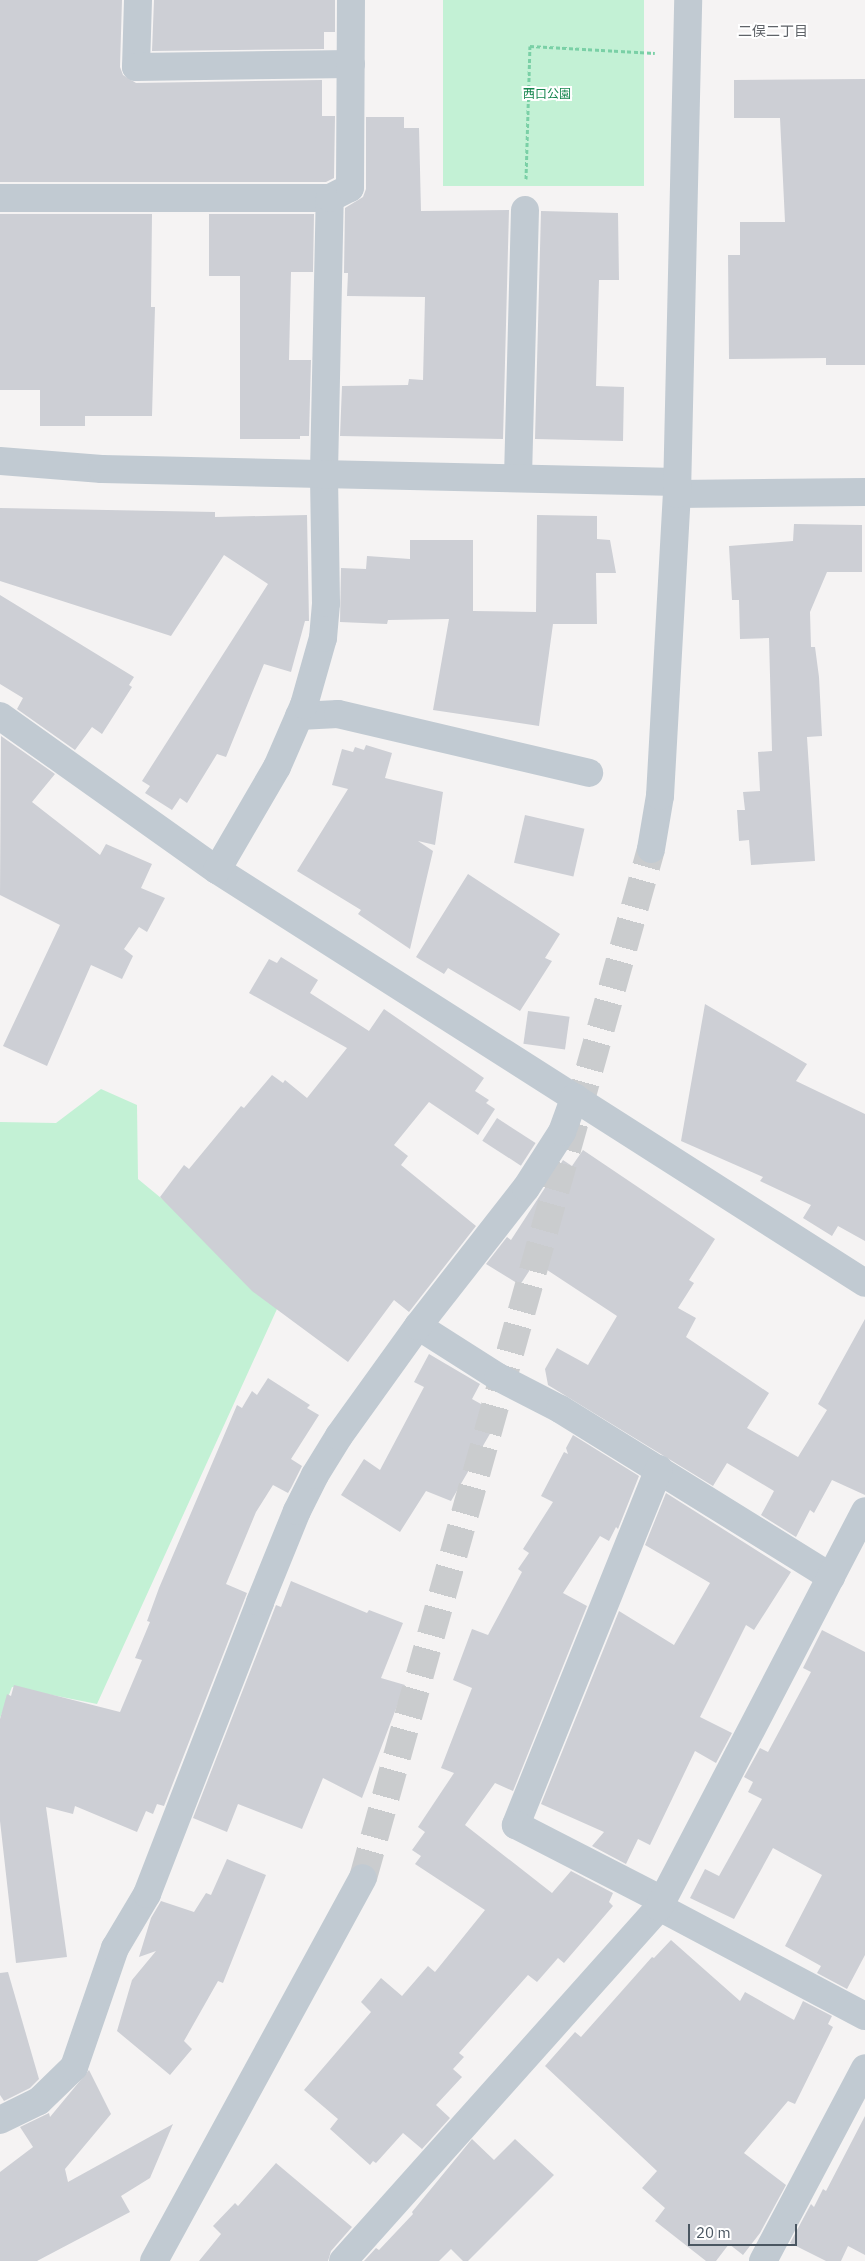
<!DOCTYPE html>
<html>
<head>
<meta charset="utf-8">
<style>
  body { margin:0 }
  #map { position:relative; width:865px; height:2261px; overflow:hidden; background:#f5f3f3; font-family:"IBM Plex Sans","Noto Sans JP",sans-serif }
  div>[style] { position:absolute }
  .green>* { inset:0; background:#c3f1d5; transform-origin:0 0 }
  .building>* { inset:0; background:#cdcfd5; transform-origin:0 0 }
  .tertiary-tunnel>* { height:28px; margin-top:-14px; transform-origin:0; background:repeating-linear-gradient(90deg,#caccce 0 28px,transparent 0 42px) }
  .path>* { height:3px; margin-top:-1.5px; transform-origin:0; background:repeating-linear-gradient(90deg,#7ad0a6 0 4px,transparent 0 6.5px) }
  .minor>* { height:28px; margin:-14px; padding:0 14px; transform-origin:14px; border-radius:14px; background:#c1cad2 }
  .tertiary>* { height:28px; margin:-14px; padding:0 14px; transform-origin:14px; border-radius:14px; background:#c1cad2 }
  span { translate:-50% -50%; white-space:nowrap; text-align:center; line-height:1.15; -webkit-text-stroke:4px #fff; paint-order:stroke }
  .park-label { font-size:12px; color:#17864f }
  .neighbourhood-label { font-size:14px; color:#5f6368 }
  .scale { position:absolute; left:688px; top:2224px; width:109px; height:22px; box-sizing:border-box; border:2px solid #4a5661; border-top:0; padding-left:6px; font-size:15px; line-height:18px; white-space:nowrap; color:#4a5661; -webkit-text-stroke:4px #fff; paint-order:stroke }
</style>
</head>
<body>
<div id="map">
  <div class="green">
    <i style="left:443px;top:0;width:201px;height:186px"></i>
    <i style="clip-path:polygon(101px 1089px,137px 1105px,138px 1179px,282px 1298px,97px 1704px,12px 1687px,0 1718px,0 1122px,56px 1123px)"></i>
  </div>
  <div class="building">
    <i style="clip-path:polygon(0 0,122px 0,120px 67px,123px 75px,136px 83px,322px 80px,322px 116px,335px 116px,334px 178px,326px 182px,0 182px)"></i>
    <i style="clip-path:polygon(154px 0,335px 0,335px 32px,324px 32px,324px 49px,152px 51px)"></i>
    <i style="clip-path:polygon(865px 79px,865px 365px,826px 365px,826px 358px,729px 359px,728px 255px,740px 255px,740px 222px,785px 222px,780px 118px,734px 118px,734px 80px)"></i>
    <i style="clip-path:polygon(366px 117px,404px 117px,404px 128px,419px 128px,421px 211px,509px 210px,503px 439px,340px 436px,342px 386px,408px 385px,409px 379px,423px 380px,425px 297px,347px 296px,348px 273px,344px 273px,345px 208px,363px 197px,366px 189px)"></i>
    <i style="clip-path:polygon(541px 211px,618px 213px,619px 280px,599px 280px,596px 386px,624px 387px,623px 441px,535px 439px)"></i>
    <i style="clip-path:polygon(0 214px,152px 214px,151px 307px,155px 307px,152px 416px,85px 416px,85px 426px,40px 426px,40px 390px,0 390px)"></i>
    <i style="clip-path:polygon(209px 214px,314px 214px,313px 272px,291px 272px,289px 360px,311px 360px,309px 436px,300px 436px,300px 439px,240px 439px,240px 276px,209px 276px)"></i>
    <i style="clip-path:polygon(0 508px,215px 512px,215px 517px,307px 515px,309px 621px,305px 621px,291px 672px,264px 664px,226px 757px,217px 754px,187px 803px,180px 798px,172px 810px,145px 793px,150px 786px,142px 781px,268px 584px,224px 555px,171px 636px,0 581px)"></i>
    <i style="clip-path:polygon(537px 515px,597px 516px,597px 539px,610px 540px,616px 573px,596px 573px,597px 624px,553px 624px,539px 726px,433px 710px,449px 619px,388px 620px,387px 624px,340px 622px,341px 568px,366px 569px,367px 556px,410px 559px,410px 540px,473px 540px,473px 611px,536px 612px)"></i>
    <i style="clip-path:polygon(794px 524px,862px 525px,862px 572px,827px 572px,810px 612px,811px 647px,815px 647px,819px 677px,822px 736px,807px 737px,815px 861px,751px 865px,749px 840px,739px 841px,737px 810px,745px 810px,743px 792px,760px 791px,758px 752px,772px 751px,769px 638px,740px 639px,739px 600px,732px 600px,729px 546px,793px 541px)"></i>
    <i style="clip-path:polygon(0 595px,134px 677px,129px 685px,132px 687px,102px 734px,92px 727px,75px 750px,17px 709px,23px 698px,0 684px)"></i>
    <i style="clip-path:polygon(1px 736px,55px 774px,32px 802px,100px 855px,106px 844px,152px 864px,141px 888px,165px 898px,147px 932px,139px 927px,124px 949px,133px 956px,122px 979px,91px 965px,47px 1066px,3px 1046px,60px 925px,0 895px)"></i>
    <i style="clip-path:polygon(366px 745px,392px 753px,385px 778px,443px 792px,435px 845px,418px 841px,433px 851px,410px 949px,358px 914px,361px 910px,297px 871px,348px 789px,332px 785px,342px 749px,353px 752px,355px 747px,364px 750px)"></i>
    <i style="left:525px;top:815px;width:61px;height:49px;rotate:13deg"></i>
    <i style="clip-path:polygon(468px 874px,560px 934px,545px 958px,552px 961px,520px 1011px,448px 968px,444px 974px,416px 957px)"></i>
    <i style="clip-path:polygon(281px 957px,318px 980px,310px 993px,369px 1031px,384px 1009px,484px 1078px,475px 1091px,489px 1100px,486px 1103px,495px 1109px,478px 1135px,429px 1102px,394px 1145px,408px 1156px,401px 1165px,476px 1226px,409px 1312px,394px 1300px,348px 1362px,252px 1291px,160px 1197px,184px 1165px,189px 1169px,241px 1106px,244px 1108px,272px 1075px,283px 1083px,285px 1080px,307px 1098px,347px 1048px,249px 993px,269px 959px,277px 963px)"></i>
    <i style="clip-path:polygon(705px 1004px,807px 1064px,796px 1081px,865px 1114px,865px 1241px,838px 1226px,832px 1236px,803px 1218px,811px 1205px,760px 1181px,763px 1177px,681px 1141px)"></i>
    <i style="left:528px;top:1011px;width:42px;height:33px;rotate:8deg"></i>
    <i style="left:497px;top:1118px;width:46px;height:27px;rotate:33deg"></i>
    <i style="clip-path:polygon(583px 1150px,715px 1239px,689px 1280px,694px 1283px,678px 1308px,696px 1318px,686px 1337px,769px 1393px,747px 1428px,798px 1457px,827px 1410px,818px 1404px,865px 1319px,865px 1495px,832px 1480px,814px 1513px,810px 1510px,796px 1537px,761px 1515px,774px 1491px,727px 1463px,713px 1486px,548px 1385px,545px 1369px,557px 1348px,588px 1365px,617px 1316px,535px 1262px,520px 1285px,486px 1264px,507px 1237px,511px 1240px,563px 1160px,572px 1166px)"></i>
    <i style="clip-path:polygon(429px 1354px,480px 1384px,472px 1399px,497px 1413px,488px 1430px,491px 1432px,451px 1501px,426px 1491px,400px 1532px,341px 1495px,364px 1459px,380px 1470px,424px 1387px,414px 1382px)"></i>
    <i style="clip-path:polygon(268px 1378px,310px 1405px,307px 1408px,319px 1415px,291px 1459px,302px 1466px,291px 1488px,288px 1493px,273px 1485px,256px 1512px,226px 1584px,247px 1593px,164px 1806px,157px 1804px,153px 1814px,146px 1811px,137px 1832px,75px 1806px,73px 1814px,46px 1807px,67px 1957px,16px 1963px,0 1821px,0 1719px,7px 1694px,11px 1696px,14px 1685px,120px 1712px,142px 1660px,135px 1658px,150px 1622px,147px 1621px,159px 1588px,237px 1405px,242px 1408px,252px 1391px,257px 1395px)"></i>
    <i style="clip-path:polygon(573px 1435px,639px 1476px,618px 1529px,616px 1527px,609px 1541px,600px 1536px,563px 1593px,587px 1606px,513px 1791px,495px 1783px,465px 1825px,552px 1893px,571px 1871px,613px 1893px,609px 1902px,613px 1906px,564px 1963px,558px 1958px,537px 1982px,528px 1975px,459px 2053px,464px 2057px,453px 2069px,462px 2077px,436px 2105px,450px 2118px,422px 2149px,403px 2133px,376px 2163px,373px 2161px,370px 2165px,330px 2129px,338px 2119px,304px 2090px,371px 2012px,361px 2002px,381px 1978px,402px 1996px,428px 1966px,435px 1972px,485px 1910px,415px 1864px,421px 1856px,412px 1850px,425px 1832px,418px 1827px,454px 1773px,441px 1768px,472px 1688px,453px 1680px,472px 1629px,488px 1635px,522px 1572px,518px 1569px,529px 1553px,523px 1549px,553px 1502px,541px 1496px,564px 1452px,568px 1454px,566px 1448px)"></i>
    <i style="clip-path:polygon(666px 1493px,791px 1572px,754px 1630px,746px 1625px,700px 1717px,732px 1733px,716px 1763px,695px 1751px,650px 1845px,638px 1839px,626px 1864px,592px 1846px,604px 1832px,541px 1804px,619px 1611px,674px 1645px,710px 1583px,645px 1545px)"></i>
    <i style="clip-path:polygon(291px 1581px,367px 1613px,369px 1610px,403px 1623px,381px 1678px,405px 1685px,362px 1798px,323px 1778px,302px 1829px,238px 1804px,227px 1832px,193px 1818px,276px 1605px,281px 1607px)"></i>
    <i style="clip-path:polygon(822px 1630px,865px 1652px,865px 1955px,847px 1989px,817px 1973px,821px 1966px,785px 1946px,822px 1875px,773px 1848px,734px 1919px,690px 1898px,705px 1869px,719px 1876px,762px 1799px,748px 1792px,753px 1782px,744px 1777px,760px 1748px,768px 1752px,811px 1672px,803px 1668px)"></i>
    <i style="clip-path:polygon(227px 1859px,266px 1875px,223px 1983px,218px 1981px,184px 2041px,192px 2049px,170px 2075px,117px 2031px,132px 1980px,156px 1951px,139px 1957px,151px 1918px,161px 1901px,194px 1912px,206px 1893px,211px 1895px)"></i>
    <i style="clip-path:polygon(671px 1940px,740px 2001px,745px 1992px,794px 2020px,803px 2001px,832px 2016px,828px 2024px,833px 2027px,795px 2104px,788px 2101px,744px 2153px,786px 2185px,760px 2233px,743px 2255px,729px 2244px,716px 2261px,706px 2261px,655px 2221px,665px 2208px,642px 2188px,657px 2171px,545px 2066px,575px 2032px,581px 2037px,652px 1957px,654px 1958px)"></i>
    <i style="clip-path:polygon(8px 1972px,39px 2079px,30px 2088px,4px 2101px,0 2095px,0 1973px)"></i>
    <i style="clip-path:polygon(89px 2070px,111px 2114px,65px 2169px,68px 2182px,173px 2124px,150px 2178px,121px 2196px,130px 2212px,37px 2261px,0 2261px,0 2172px,33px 2147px,20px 2127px,49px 2113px,50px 2117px)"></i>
    <i style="clip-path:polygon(865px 2116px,865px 2255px,848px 2246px,841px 2261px,826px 2261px,790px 2243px,811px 2204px,814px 2207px,823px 2189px,826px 2191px)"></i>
    <i style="clip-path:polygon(472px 2139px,494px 2160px,515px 2139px,554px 2175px,468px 2261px,463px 2261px,451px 2249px,439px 2261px,364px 2261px,376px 2248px,379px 2250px,413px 2214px,412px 2212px)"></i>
    <i style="clip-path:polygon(276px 2163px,352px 2227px,331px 2251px,328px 2261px,199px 2261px,221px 2234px,213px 2226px,235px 2203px,238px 2206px)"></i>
  </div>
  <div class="tertiary-tunnel">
    <i style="left:363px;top:1878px;width:1069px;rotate:-74.36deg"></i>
  </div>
  <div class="path">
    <i style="left:526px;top:179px;width:133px;rotate:-88.3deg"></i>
    <i style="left:530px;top:46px;width:125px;rotate:3.2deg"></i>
  </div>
  <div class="minor">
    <i style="left:138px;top:0;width:67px;rotate:91.7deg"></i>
    <i style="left:136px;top:67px;width:215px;rotate:-0.8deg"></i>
    <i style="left:0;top:198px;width:330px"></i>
    <i style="left:518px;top:477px;width:267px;rotate:-88.5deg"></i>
    <i style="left:677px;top:494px;width:188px;rotate:-0.6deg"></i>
    <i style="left:0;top:716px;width:266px;rotate:35.4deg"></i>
    <i style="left:217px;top:870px;width:768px;rotate:32.51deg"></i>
    <i style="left:299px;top:716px;width:39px;rotate:-3deg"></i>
    <i style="left:338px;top:714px;width:258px;rotate:13.2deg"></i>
    <i style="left:217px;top:870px;width:119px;rotate:-59.8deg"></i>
    <i style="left:277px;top:767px;width:68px;rotate:-66.5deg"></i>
    <i style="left:304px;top:705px;width:70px;rotate:-74.2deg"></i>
    <i style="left:323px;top:638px;width:35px;rotate:-85deg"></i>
    <i style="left:326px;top:603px;width:130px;rotate:-90.9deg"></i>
    <i style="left:324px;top:473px;width:275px;rotate:-88.8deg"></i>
    <i style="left:330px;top:198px;width:22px;rotate:-27deg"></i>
    <i style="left:350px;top:188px;width:188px;rotate:-89.7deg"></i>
    <i style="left:418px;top:1326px;width:95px;rotate:32.5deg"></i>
    <i style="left:498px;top:1377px;width:70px;rotate:27.3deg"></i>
    <i style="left:560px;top:1409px;width:319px;rotate:31.8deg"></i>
    <i style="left:659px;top:1469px;width:384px;rotate:111.9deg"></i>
    <i style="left:516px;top:1825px;width:164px;rotate:27.2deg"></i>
    <i style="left:659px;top:1907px;width:233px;rotate:27.9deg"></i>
    <i style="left:0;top:2120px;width:43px;rotate:-26deg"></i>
    <i style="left:39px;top:2101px;width:49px;rotate:-44.2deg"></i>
    <i style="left:74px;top:2067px;width:126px;rotate:-71deg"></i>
    <i style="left:115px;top:1948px;width:63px;rotate:-59.3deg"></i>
    <i style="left:147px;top:1894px;width:313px;rotate:-68.8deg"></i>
    <i style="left:260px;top:1602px;width:98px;rotate:-67.9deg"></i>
    <i style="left:297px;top:1511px;width:40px;rotate:-63.4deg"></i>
    <i style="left:315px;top:1475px;width:46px;rotate:-58.4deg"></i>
    <i style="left:339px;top:1436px;width:135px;rotate:-54.3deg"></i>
    <i style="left:418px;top:1326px;width:175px;rotate:-52deg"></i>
    <i style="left:526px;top:1188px;width:67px;rotate:-57.3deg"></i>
    <i style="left:562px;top:1132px;width:37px;rotate:-70deg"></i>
    <i style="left:343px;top:2261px;width:475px;rotate:-48.2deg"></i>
    <i style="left:659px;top:1907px;width:446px;rotate:-62.5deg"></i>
    <i style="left:763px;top:2261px;width:218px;rotate:-62.1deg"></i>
  </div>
  <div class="tertiary">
    <i style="left:0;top:461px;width:102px;rotate:4.5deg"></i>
    <i style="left:102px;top:469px;width:575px;rotate:1.3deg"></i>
    <i style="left:651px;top:849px;width:54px;rotate:-80.4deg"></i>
    <i style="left:660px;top:796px;width:302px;rotate:-86.8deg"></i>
    <i style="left:677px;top:494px;width:494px;rotate:-88.7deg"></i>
    <i style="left:154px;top:2261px;width:436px;rotate:-61.4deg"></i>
  </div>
  <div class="park-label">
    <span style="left:547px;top:94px">西口公園</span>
  </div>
  <div class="neighbourhood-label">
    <span style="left:773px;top:31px">二俣二丁目</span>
  </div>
  <div class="scale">20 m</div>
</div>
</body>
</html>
